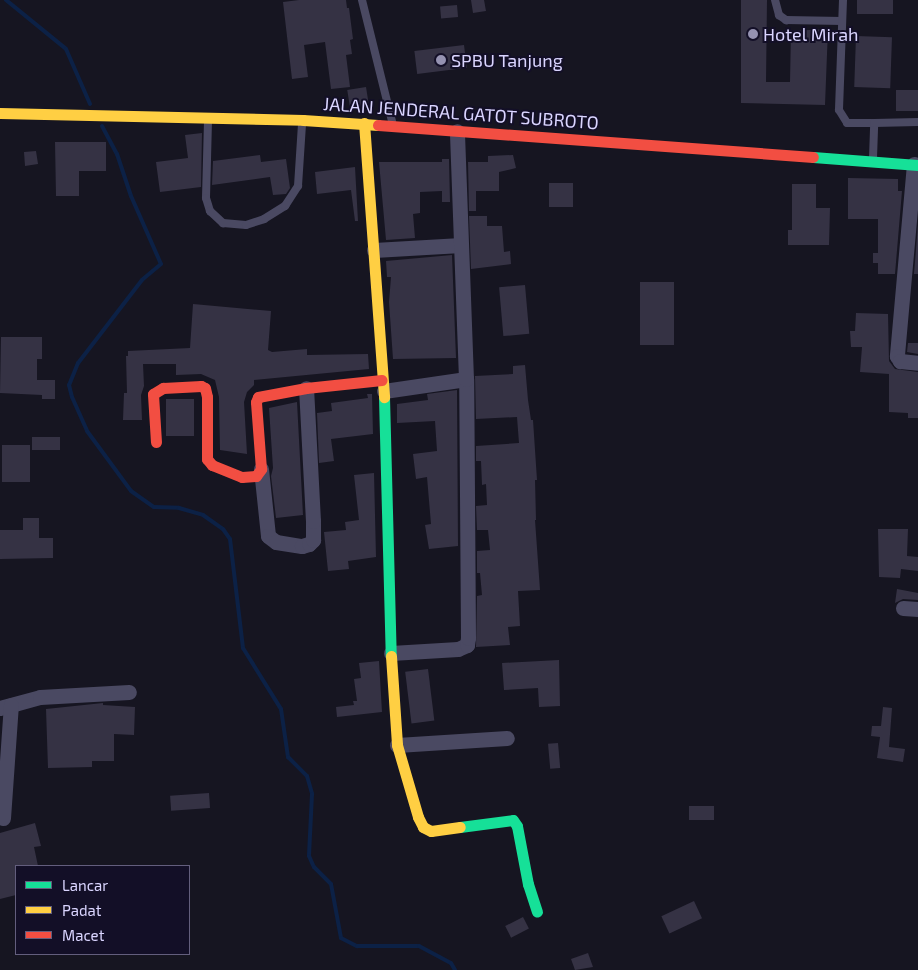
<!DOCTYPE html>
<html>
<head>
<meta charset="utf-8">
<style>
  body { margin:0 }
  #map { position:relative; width:918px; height:970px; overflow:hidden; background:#161521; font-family:"Exo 2",sans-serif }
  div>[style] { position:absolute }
  .stream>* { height:4px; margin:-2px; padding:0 2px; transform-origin:2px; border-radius:2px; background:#0c2146 }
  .building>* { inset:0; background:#353244; transform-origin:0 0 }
  .lane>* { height:8px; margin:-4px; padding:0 4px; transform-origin:4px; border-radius:4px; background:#4a4962 }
  .street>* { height:15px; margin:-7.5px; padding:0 7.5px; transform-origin:7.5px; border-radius:7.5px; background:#4a4962 }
  .fast>* { height:11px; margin:-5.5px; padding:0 5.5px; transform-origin:5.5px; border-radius:5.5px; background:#16e098 }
  .slow>* { height:11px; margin:-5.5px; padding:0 5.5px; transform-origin:5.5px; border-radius:5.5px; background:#ffcf43 }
  .jam>* { height:11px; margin:-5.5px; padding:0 5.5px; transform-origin:5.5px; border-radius:5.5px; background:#f24e42 }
  .dots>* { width:14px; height:14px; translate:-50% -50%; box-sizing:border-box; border:2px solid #130f27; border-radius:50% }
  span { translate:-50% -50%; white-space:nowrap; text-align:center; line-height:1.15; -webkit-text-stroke:4px #130f27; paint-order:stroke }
  .poi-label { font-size:18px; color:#dad5ff }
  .left { translate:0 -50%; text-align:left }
  .street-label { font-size:18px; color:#dad5ff }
  .legend { position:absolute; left:15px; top:865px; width:175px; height:90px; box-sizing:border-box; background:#130f27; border:1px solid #635e7d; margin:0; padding:6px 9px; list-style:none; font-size:15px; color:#dad5ff }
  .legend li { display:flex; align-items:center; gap:10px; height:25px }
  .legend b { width:25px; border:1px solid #635e7d }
</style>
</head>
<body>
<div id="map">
  <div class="stream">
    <i style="left:6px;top:0;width:77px;rotate:39.2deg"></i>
    <i style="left:66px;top:49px;width:60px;rotate:66.4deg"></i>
    <i style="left:102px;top:126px;width:32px;rotate:62deg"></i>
    <i style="left:117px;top:154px;width:44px;rotate:71.6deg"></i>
    <i style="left:131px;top:196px;width:74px;rotate:66.2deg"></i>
    <i style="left:161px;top:264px;width:25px;rotate:140deg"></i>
    <i style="left:142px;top:280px;width:105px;rotate:127.6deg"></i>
    <i style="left:78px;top:363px;width:24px;rotate:112deg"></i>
    <i style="left:69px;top:385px;width:12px;rotate:76deg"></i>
    <i style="left:72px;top:397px;width:37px;rotate:66deg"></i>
    <i style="left:87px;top:431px;width:74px;rotate:53.7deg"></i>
    <i style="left:131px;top:491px;width:28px;rotate:35deg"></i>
    <i style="left:154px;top:507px;width:25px;rotate:2deg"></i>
    <i style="left:179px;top:508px;width:25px;rotate:16deg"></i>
    <i style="left:203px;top:515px;width:24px;rotate:35deg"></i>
    <i style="left:223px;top:529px;width:12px;rotate:55deg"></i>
    <i style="left:230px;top:539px;width:110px;rotate:83.2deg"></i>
    <i style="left:243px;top:648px;width:72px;rotate:58.1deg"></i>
    <i style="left:281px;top:709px;width:49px;rotate:81.7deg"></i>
    <i style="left:288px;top:757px;width:27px;rotate:45deg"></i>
    <i style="left:307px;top:776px;width:19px;rotate:74deg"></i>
    <i style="left:312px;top:794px;width:62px;rotate:92.8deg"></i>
    <i style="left:309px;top:856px;width:12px;rotate:66deg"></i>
    <i style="left:314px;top:867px;width:24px;rotate:45deg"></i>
    <i style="left:331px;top:884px;width:55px;rotate:79.5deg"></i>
    <i style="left:341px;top:938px;width:18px;rotate:27deg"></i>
    <i style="left:357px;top:946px;width:62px"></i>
    <i style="left:419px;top:946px;width:36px;rotate:28deg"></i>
    <i style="left:451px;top:963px;width:8px;rotate:60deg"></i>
  </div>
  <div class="building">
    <i style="clip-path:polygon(299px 0,346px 0,347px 8px,349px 8px,353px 39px,350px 40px,352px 54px,346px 55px,350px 87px,331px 89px,325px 42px,304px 45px,308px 77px,292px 79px,283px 2px)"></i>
    <i style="clip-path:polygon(471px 0,484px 0,486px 11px,473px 13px)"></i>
    <i style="clip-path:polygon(741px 0,767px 0,766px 82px,790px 82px,791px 31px,828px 29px,825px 105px,741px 103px)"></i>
    <i style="left:857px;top:0;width:36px;height:14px"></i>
    <i style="left:457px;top:5px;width:12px;height:17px;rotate:85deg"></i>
    <i style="left:856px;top:36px;width:36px;height:51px;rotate:2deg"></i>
    <i style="left:464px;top:45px;width:23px;height:50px;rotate:83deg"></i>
    <i style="left:366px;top:87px;width:19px;height:19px;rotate:81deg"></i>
    <i style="left:896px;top:90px;width:22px;height:21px"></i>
    <i style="clip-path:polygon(202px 133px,201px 187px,160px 192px,156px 162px,188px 158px,185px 135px)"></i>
    <i style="clip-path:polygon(55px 142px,106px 142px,106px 171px,79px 171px,79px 196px,56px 196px)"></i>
    <i style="clip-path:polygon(36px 151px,38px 164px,25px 166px,24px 152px)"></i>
    <i style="clip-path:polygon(260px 155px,261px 162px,286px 159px,290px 188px,286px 194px,273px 195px,270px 177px,212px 185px,213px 161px)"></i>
    <i style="clip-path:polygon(513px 155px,516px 168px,499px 172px,499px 191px,476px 191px,476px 211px,469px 211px,468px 162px,488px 162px,488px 156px)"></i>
    <i style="clip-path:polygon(442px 159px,449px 159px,450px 202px,442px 202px,442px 191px,420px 192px,420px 213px,413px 214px,415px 238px,386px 240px,379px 162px,442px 162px)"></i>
    <i style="clip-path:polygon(355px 167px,358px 221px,355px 221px,351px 190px,317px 194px,315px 172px)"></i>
    <i style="clip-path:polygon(848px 178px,898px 179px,898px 191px,902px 191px,895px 274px,878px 274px,878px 263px,873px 263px,873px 253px,878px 253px,878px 219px,848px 219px)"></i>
    <i style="left:549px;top:183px;width:24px;height:24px"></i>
    <i style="clip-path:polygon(792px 184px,816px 184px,816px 208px,830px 208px,829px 245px,788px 245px,788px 230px,792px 230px)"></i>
    <i style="clip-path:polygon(469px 216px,487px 216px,487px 226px,502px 226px,504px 252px,510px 251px,511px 264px,471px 269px)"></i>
    <i style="clip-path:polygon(918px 225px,918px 274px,914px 274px)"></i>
    <i style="clip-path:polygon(452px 255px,456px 358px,393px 359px,389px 302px,391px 277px,387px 277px,386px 261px)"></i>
    <i style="left:640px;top:282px;width:34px;height:63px"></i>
    <i style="left:525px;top:285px;width:49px;height:26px;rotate:85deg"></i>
    <i style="clip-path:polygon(193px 304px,271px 311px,268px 350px,272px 352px,307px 349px,307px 355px,368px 354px,369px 369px,254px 380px,254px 385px,247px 392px,244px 402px,247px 454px,220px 450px,219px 397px,215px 380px,201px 374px,176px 375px,176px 364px,143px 364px,144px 386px,141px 395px,142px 420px,123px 420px,124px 393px,127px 393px,126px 356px,128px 356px,128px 351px,190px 348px)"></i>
    <i style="clip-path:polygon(856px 313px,888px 314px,889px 361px,895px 369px,918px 372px,918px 418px,908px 418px,908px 413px,889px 412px,889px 374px,860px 372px,862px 347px,851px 347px,850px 331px,855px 331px)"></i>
    <i style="clip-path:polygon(1px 337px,42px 337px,42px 359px,37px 359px,37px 380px,55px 380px,55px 399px,42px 399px,42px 395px,0 393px)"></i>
    <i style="clip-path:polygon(908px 343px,918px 343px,918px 354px,907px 352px)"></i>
    <i style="clip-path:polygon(525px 365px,528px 400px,531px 420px,533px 420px,537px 480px,535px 480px,536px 520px,535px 520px,540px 590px,518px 591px,520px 626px,508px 627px,510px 645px,476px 647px,477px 596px,482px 595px,480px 573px,477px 573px,477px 551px,490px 550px,488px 530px,477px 530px,476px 506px,487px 505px,486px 484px,482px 485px,481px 461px,476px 461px,476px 446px,519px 443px,517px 417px,476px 419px,475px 376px,513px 374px,513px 366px)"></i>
    <i style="clip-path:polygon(457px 390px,458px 546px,429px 549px,425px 525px,431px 524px,427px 477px,416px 479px,413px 454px,437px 451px,435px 421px,397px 423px,397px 404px,428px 400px,427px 394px)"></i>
    <i style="clip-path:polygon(367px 394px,372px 394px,373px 434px,331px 439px,334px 461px,319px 463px,317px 413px,332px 411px,331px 403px,368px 398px)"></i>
    <i style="left:194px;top:399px;width:37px;height:28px;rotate:90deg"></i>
    <i style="clip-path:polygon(297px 402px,303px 515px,276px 518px,271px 476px,273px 468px,269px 408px)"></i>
    <i style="left:60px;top:437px;width:13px;height:28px;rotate:90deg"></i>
    <i style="left:30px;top:445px;width:37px;height:28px;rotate:90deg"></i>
    <i style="clip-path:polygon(374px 473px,376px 557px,348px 561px,349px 569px,328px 571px,324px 532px,346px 530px,345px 522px,359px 520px,354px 475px)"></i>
    <i style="clip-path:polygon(23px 518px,39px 518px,39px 538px,53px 538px,53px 558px,0 559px,0 530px,23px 530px)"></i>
    <i style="clip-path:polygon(878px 529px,908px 529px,907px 556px,918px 557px,918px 571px,901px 569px,900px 578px,879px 577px)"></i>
    <i style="clip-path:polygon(897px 589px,918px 593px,918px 600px,903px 599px,895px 603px)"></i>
    <i style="clip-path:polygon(559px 660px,560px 706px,539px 707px,538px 688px,504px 690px,502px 663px)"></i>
    <i style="clip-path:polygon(379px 661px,382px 712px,337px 717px,336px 707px,354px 705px,353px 701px,357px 701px,354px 679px,361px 678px,359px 663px)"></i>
    <i style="left:428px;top:669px;width:52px;height:23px;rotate:83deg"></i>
    <i style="clip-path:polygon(103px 703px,103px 705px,135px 707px,134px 735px,114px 734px,114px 761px,92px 761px,92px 767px,48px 768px,46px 709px)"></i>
    <i style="clip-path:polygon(883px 707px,892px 708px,889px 747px,905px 749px,903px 762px,877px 758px,880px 737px,871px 736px,872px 726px,881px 726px)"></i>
    <i style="left:558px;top:743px;width:25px;height:10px;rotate:85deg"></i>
    <i style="left:209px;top:793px;width:15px;height:39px;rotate:86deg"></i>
    <i style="left:689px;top:806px;width:25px;height:14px"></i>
    <i style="clip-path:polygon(35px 823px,41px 846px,34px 847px,38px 866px,16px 866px,16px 895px,0 899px,0 833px)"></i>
    <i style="left:694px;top:901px;width:19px;height:36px;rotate:65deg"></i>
    <i style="left:523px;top:917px;width:13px;height:20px;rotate:63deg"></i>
    <i style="clip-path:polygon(588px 953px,593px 967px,575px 970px,571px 959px)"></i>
  </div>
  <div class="lane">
    <i style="left:362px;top:0;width:125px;rotate:76.1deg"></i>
    <i style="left:775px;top:0;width:16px;rotate:75deg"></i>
    <i style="left:779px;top:15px;width:9px;rotate:36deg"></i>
    <i style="left:786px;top:20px;width:56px;rotate:1deg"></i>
    <i style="left:843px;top:0;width:110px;rotate:92.1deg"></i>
    <i style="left:839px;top:110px;width:15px;rotate:58deg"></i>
    <i style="left:847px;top:123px;width:27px"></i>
    <i style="left:208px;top:121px;width:77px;rotate:91.5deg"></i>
    <i style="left:206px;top:198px;width:14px;rotate:73deg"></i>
    <i style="left:210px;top:211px;width:18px;rotate:43deg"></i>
    <i style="left:223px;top:223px;width:23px;rotate:5deg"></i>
    <i style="left:246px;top:225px;width:19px;rotate:-18deg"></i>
    <i style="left:264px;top:219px;width:25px;rotate:-32deg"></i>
    <i style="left:285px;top:206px;width:24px;rotate:-57deg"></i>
    <i style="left:298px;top:186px;width:62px;rotate:-86.3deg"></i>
    <i style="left:873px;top:158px;width:35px;rotate:-88deg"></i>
    <i style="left:874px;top:123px;width:44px;rotate:-1.3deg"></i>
  </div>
  <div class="street">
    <i style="left:914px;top:164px;width:193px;rotate:95.1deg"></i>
    <i style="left:897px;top:356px;width:6px;rotate:59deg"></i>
    <i style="left:900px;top:361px;width:18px;rotate:6deg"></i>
    <i style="left:374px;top:250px;width:87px;rotate:-3.3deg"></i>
    <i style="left:384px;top:391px;width:83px;rotate:-8.3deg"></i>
    <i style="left:261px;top:469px;width:67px;rotate:84deg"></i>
    <i style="left:268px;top:536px;width:10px;rotate:37deg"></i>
    <i style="left:276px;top:542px;width:26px;rotate:9deg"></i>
    <i style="left:302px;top:546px;width:7px;rotate:-16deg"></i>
    <i style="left:309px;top:544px;width:6px;rotate:-45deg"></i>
    <i style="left:313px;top:540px;width:19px;rotate:-90deg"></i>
    <i style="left:313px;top:521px;width:133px;rotate:-93deg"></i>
    <i style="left:903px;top:608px;width:15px;rotate:4deg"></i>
    <i style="left:391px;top:653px;width:67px;rotate:-3.4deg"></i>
    <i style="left:458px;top:649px;width:10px;rotate:-24deg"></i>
    <i style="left:467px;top:645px;width:7px;rotate:-82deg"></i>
    <i style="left:468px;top:638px;width:259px;rotate:-90.4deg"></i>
    <i style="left:466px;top:379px;width:248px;rotate:-92.1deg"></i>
    <i style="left:0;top:708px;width:41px;rotate:-15.4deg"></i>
    <i style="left:40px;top:697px;width:89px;rotate:-3.2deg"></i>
    <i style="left:397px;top:745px;width:110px;rotate:-3.6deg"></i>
    <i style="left:3px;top:818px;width:113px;rotate:-86deg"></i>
  </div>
  <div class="fast">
    <i style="left:813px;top:157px;width:105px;rotate:4.4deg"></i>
    <i style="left:384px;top:397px;width:259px;rotate:88.5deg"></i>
    <i style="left:460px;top:827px;width:53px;rotate:-7.5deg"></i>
    <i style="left:513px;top:820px;width:7px;rotate:56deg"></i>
    <i style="left:517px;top:826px;width:59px;rotate:79.3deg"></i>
    <i style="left:528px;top:884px;width:29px;rotate:72deg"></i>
  </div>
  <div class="slow">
    <i style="left:0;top:113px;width:303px;rotate:1.3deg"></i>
    <i style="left:303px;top:120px;width:75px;rotate:3.8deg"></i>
    <i style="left:364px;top:123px;width:275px;rotate:85.8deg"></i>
    <i style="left:391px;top:656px;width:89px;rotate:86.1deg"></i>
    <i style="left:397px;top:745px;width:75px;rotate:73.7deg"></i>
    <i style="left:418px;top:817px;width:11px;rotate:63deg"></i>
    <i style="left:423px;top:827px;width:9px;rotate:27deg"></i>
    <i style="left:431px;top:831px;width:29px;rotate:-8deg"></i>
  </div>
  <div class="jam">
    <i style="left:378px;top:125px;width:436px;rotate:4.2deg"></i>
    <i style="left:156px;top:442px;width:48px;rotate:-93.6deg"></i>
    <i style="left:153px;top:394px;width:12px;rotate:-31deg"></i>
    <i style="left:163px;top:388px;width:38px;rotate:-3deg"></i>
    <i style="left:201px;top:386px;width:4px;rotate:27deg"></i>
    <i style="left:205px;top:388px;width:9px;rotate:77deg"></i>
    <i style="left:207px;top:397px;width:62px;rotate:90deg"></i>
    <i style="left:207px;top:459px;width:8px;rotate:50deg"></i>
    <i style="left:212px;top:465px;width:32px;rotate:22deg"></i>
    <i style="left:242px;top:477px;width:14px;rotate:-4deg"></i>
    <i style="left:256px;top:476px;width:9px;rotate:-54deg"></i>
    <i style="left:261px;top:469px;width:67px;rotate:-94.3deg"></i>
    <i style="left:256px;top:402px;width:5px;rotate:-68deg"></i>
    <i style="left:258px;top:397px;width:49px;rotate:-10.6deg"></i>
    <i style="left:306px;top:388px;width:76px;rotate:-6deg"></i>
  </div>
  <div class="dots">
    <i style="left:753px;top:34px;background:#9592b1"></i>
    <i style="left:441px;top:60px;background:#9592b1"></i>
  </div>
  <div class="poi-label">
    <span class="left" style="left:763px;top:34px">Hotel Mirah</span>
    <span class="left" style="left:451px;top:60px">SPBU Tanjung</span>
  </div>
  <div class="street-label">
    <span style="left:461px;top:113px;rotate:4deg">JALAN JENDERAL GATOT SUBROTO</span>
  </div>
  <ul class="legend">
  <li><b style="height:6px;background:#16e098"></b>Lancar</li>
  <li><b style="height:6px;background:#ffcf43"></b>Padat</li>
  <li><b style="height:6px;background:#f24e42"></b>Macet</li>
  </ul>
</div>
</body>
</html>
